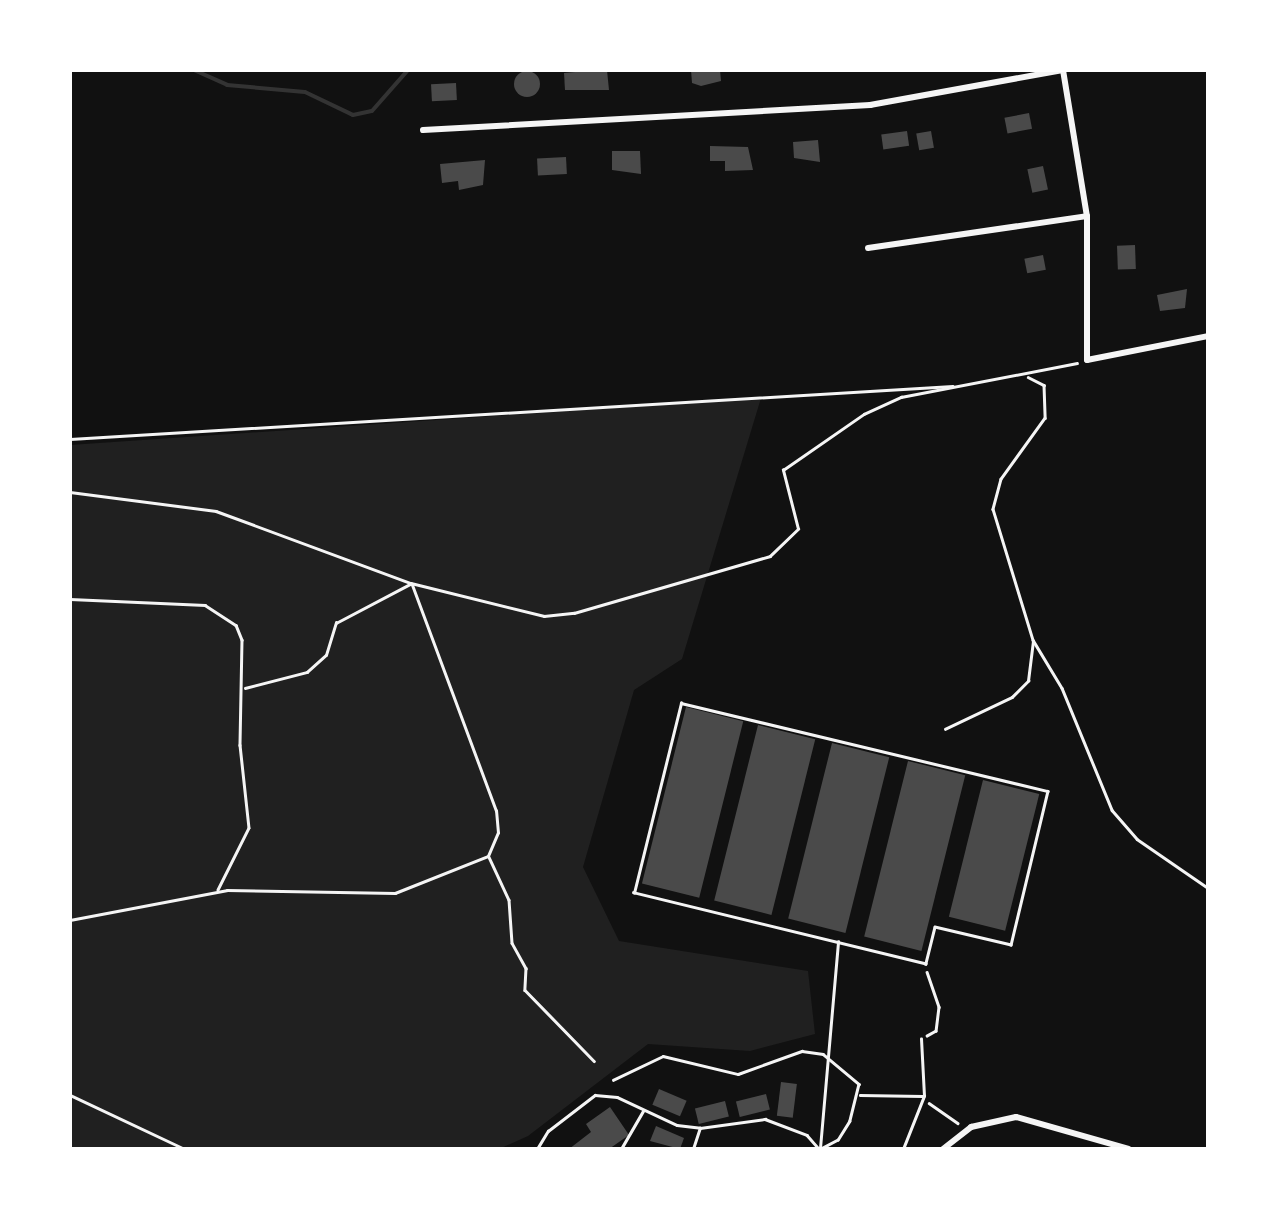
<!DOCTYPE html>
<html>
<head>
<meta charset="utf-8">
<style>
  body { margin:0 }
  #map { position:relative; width:1278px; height:1219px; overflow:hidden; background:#111; font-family:Quicksand,sans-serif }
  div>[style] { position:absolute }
  .green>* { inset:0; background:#202020 }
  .stream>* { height:4px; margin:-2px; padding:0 2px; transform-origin:2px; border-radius:2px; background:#333 }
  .building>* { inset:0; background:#4a4a4a; transform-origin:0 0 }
  .round { border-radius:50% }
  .path>* { height:2.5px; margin:-1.25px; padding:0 1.25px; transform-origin:1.25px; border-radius:1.25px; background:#f5f5f5 }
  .service>* { height:2.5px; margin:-1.25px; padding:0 1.25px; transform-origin:1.25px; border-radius:1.25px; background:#f5f5f5 }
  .minor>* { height:6px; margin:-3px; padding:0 3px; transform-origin:3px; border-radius:3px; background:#f5f5f5 }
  span { translate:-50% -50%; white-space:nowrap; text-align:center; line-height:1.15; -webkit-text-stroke:10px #fff; paint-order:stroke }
  .frame { position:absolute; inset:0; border:72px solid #fff; pointer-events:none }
</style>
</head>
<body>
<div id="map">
  <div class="green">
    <i style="clip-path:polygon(761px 398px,682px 659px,634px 690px,583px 867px,619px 941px,808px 971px,815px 1034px,750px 1051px,648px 1044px,528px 1136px,499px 1149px,70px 1149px,70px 445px)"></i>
  </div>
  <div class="stream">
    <i style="left:194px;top:70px;width:36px;rotate:24deg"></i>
    <i style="left:227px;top:85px;width:78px;rotate:5.1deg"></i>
    <i style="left:305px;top:92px;width:53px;rotate:25.6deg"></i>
    <i style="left:353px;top:115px;width:19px;rotate:-12deg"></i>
    <i style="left:372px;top:111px;width:55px;rotate:-48.7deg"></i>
  </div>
  <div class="building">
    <i style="clip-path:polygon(597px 70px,607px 70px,609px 90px,565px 90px,564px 73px)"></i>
    <i style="clip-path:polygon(691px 70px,720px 70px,721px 81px,701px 86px,692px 83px)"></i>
    <i class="round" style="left:514px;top:71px;width:26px;height:26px"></i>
    <i style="left:456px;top:83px;width:17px;height:25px;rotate:87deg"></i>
    <i style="left:1029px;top:113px;width:16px;height:25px;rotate:79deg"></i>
    <i style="left:907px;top:131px;width:15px;height:26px;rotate:82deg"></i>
    <i style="left:931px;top:131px;width:17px;height:15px;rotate:80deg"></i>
    <i style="clip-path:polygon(818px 140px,820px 162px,794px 158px,793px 142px)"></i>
    <i style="clip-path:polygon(710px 146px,748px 147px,753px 170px,725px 171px,725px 161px,710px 161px)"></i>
    <i style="clip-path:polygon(612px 151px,640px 151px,641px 174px,612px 170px)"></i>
    <i style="left:566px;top:157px;width:17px;height:29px;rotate:87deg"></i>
    <i style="clip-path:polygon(485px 160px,483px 185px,459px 190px,458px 181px,442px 183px,440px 164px)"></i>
    <i style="left:1043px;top:166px;width:24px;height:16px;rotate:78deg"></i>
    <i style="left:1135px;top:245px;width:24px;height:18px;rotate:88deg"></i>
    <i style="left:1043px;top:255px;width:15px;height:19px;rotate:79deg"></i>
    <i style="clip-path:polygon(1187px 289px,1185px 308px,1160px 311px,1157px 295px)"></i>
    <i style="left:686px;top:707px;width:59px;height:182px;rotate:14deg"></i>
    <i style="left:758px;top:725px;width:59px;height:181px;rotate:14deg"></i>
    <i style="left:832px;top:743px;width:59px;height:181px;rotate:14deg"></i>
    <i style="left:908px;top:761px;width:59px;height:181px;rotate:14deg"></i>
    <i style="left:983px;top:780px;width:58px;height:141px;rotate:14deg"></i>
    <i style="left:781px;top:1082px;width:16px;height:34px;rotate:7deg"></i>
    <i style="left:659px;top:1089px;width:30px;height:17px;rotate:23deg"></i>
    <i style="left:766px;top:1094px;width:16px;height:31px;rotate:76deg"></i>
    <i style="left:725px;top:1101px;width:16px;height:31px;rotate:76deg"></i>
    <i style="clip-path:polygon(610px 1107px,629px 1135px,609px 1149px,569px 1149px,591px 1132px,586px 1124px)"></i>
    <i style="clip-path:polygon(656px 1126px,684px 1138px,680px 1149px,650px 1141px)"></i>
  </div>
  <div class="path">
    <i style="left:1028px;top:377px;width:18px;rotate:27deg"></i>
    <i style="left:1044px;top:385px;width:33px;rotate:88deg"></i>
    <i style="left:1045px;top:418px;width:75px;rotate:125.8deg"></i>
    <i style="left:1001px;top:479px;width:31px;rotate:105deg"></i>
    <i style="left:993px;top:509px;width:137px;rotate:73deg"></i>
    <i style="left:1033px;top:640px;width:56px;rotate:58.9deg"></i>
    <i style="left:1062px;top:688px;width:132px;rotate:67.7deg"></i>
    <i style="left:1112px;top:810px;width:38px;rotate:49deg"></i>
    <i style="left:1137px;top:839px;width:86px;rotate:34.6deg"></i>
    <i style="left:70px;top:439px;width:884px;rotate:-3.44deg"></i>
    <i style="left:70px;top:492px;width:147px;rotate:7.4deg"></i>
    <i style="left:216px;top:511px;width:208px;rotate:20.3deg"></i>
    <i style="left:411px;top:583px;width:137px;rotate:13.9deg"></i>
    <i style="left:544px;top:616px;width:30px;rotate:-6deg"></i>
    <i style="left:574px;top:613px;width:204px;rotate:-16.2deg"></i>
    <i style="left:770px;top:556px;width:39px;rotate:-44deg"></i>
    <i style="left:798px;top:529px;width:61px;rotate:-104.3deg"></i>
    <i style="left:783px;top:470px;width:98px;rotate:-34.7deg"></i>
    <i style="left:864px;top:414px;width:41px;rotate:-24.7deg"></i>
    <i style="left:901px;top:397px;width:179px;rotate:-10.9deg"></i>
    <i style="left:70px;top:599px;width:135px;rotate:2.5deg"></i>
    <i style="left:205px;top:605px;width:37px;rotate:33deg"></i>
    <i style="left:236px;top:625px;width:16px;rotate:68deg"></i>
    <i style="left:242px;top:640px;width:105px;rotate:91.1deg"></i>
    <i style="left:240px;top:745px;width:83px;rotate:83.8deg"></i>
    <i style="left:249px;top:828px;width:69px;rotate:116.6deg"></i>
    <i style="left:245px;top:688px;width:64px;rotate:-14.5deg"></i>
    <i style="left:307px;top:672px;width:25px;rotate:-42deg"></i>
    <i style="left:326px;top:655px;width:34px;rotate:-73deg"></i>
    <i style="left:336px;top:623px;width:84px;rotate:-27.8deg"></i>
    <i style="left:945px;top:729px;width:74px;rotate:-25.5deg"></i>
    <i style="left:1012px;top:697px;width:23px;rotate:-45deg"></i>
    <i style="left:1028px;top:681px;width:40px;rotate:-82.9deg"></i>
    <i style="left:489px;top:857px;width:47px;rotate:65.1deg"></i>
    <i style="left:509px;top:900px;width:43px;rotate:86deg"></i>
    <i style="left:512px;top:943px;width:29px;rotate:61deg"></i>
    <i style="left:526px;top:968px;width:22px;rotate:93deg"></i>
    <i style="left:525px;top:990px;width:99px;rotate:45.8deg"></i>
    <i style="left:70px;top:920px;width:160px;rotate:-10.8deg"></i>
    <i style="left:227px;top:890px;width:168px;rotate:1deg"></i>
    <i style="left:395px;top:893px;width:100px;rotate:-21.7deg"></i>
    <i style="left:488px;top:856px;width:25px;rotate:-67deg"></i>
    <i style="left:498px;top:833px;width:22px;rotate:-95deg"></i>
    <i style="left:496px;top:811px;width:241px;rotate:-110.4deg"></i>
    <i style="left:927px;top:972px;width:37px;rotate:71deg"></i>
    <i style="left:939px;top:1007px;width:24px;rotate:97deg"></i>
    <i style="left:936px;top:1031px;width:10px;rotate:151deg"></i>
    <i style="left:70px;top:1095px;width:127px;rotate:25.2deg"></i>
    <i style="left:929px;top:1103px;width:35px;rotate:35deg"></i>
  </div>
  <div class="service">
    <i style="left:681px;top:703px;width:377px;rotate:13.5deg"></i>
    <i style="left:1048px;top:791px;width:158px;rotate:103.5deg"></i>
    <i style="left:1011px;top:945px;width:78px;rotate:-166.7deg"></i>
    <i style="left:935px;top:927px;width:38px;rotate:104deg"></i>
    <i style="left:926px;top:964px;width:301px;rotate:-166.3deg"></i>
    <i style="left:634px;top:893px;width:196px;rotate:-76.1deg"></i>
    <i style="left:613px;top:1080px;width:55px;rotate:-25.6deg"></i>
    <i style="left:663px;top:1056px;width:77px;rotate:13.5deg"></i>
    <i style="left:738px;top:1074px;width:68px;rotate:-19.8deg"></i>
    <i style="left:802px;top:1051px;width:21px;rotate:8deg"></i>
    <i style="left:823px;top:1054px;width:47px;rotate:39.8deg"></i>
    <i style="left:859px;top:1084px;width:38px;rotate:104deg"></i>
    <i style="left:850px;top:1121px;width:22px;rotate:122deg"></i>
    <i style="left:838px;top:1140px;width:19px;rotate:152deg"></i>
    <i style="left:860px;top:1095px;width:62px;rotate:0.9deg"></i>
    <i style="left:820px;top:1148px;width:207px;rotate:-85deg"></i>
    <i style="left:537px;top:1149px;width:21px;rotate:-59deg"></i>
    <i style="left:548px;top:1131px;width:59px;rotate:-37.5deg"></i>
    <i style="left:595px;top:1095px;width:22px;rotate:5deg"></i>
    <i style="left:617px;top:1097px;width:66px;rotate:25deg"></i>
    <i style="left:677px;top:1125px;width:23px;rotate:7deg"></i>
    <i style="left:621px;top:1149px;width:44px;rotate:-59.9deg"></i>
    <i style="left:693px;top:1149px;width:22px;rotate:-72deg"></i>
    <i style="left:700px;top:1128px;width:66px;rotate:-7.9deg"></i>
    <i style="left:765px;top:1119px;width:45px;rotate:20.9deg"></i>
    <i style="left:807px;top:1135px;width:18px;rotate:49deg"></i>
    <i style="left:903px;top:1149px;width:57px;rotate:-68.4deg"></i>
    <i style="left:924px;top:1096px;width:57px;rotate:-93deg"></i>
  </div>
  <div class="minor">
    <i style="left:423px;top:130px;width:448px;rotate:-3.2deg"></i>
    <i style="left:870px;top:105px;width:196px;rotate:-10.3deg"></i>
    <i style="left:1063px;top:70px;width:148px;rotate:80.7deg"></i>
    <i style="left:1087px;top:216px;width:144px;rotate:90deg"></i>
    <i style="left:1087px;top:360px;width:123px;rotate:-11.2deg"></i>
    <i style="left:868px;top:248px;width:221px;rotate:-8.3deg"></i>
    <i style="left:943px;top:1149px;width:36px;rotate:-38deg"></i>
    <i style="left:971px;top:1127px;width:46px;rotate:-12.5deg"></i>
    <i style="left:1016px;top:1117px;width:117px;rotate:15.8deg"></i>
  </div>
  <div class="frame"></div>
</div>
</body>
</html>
